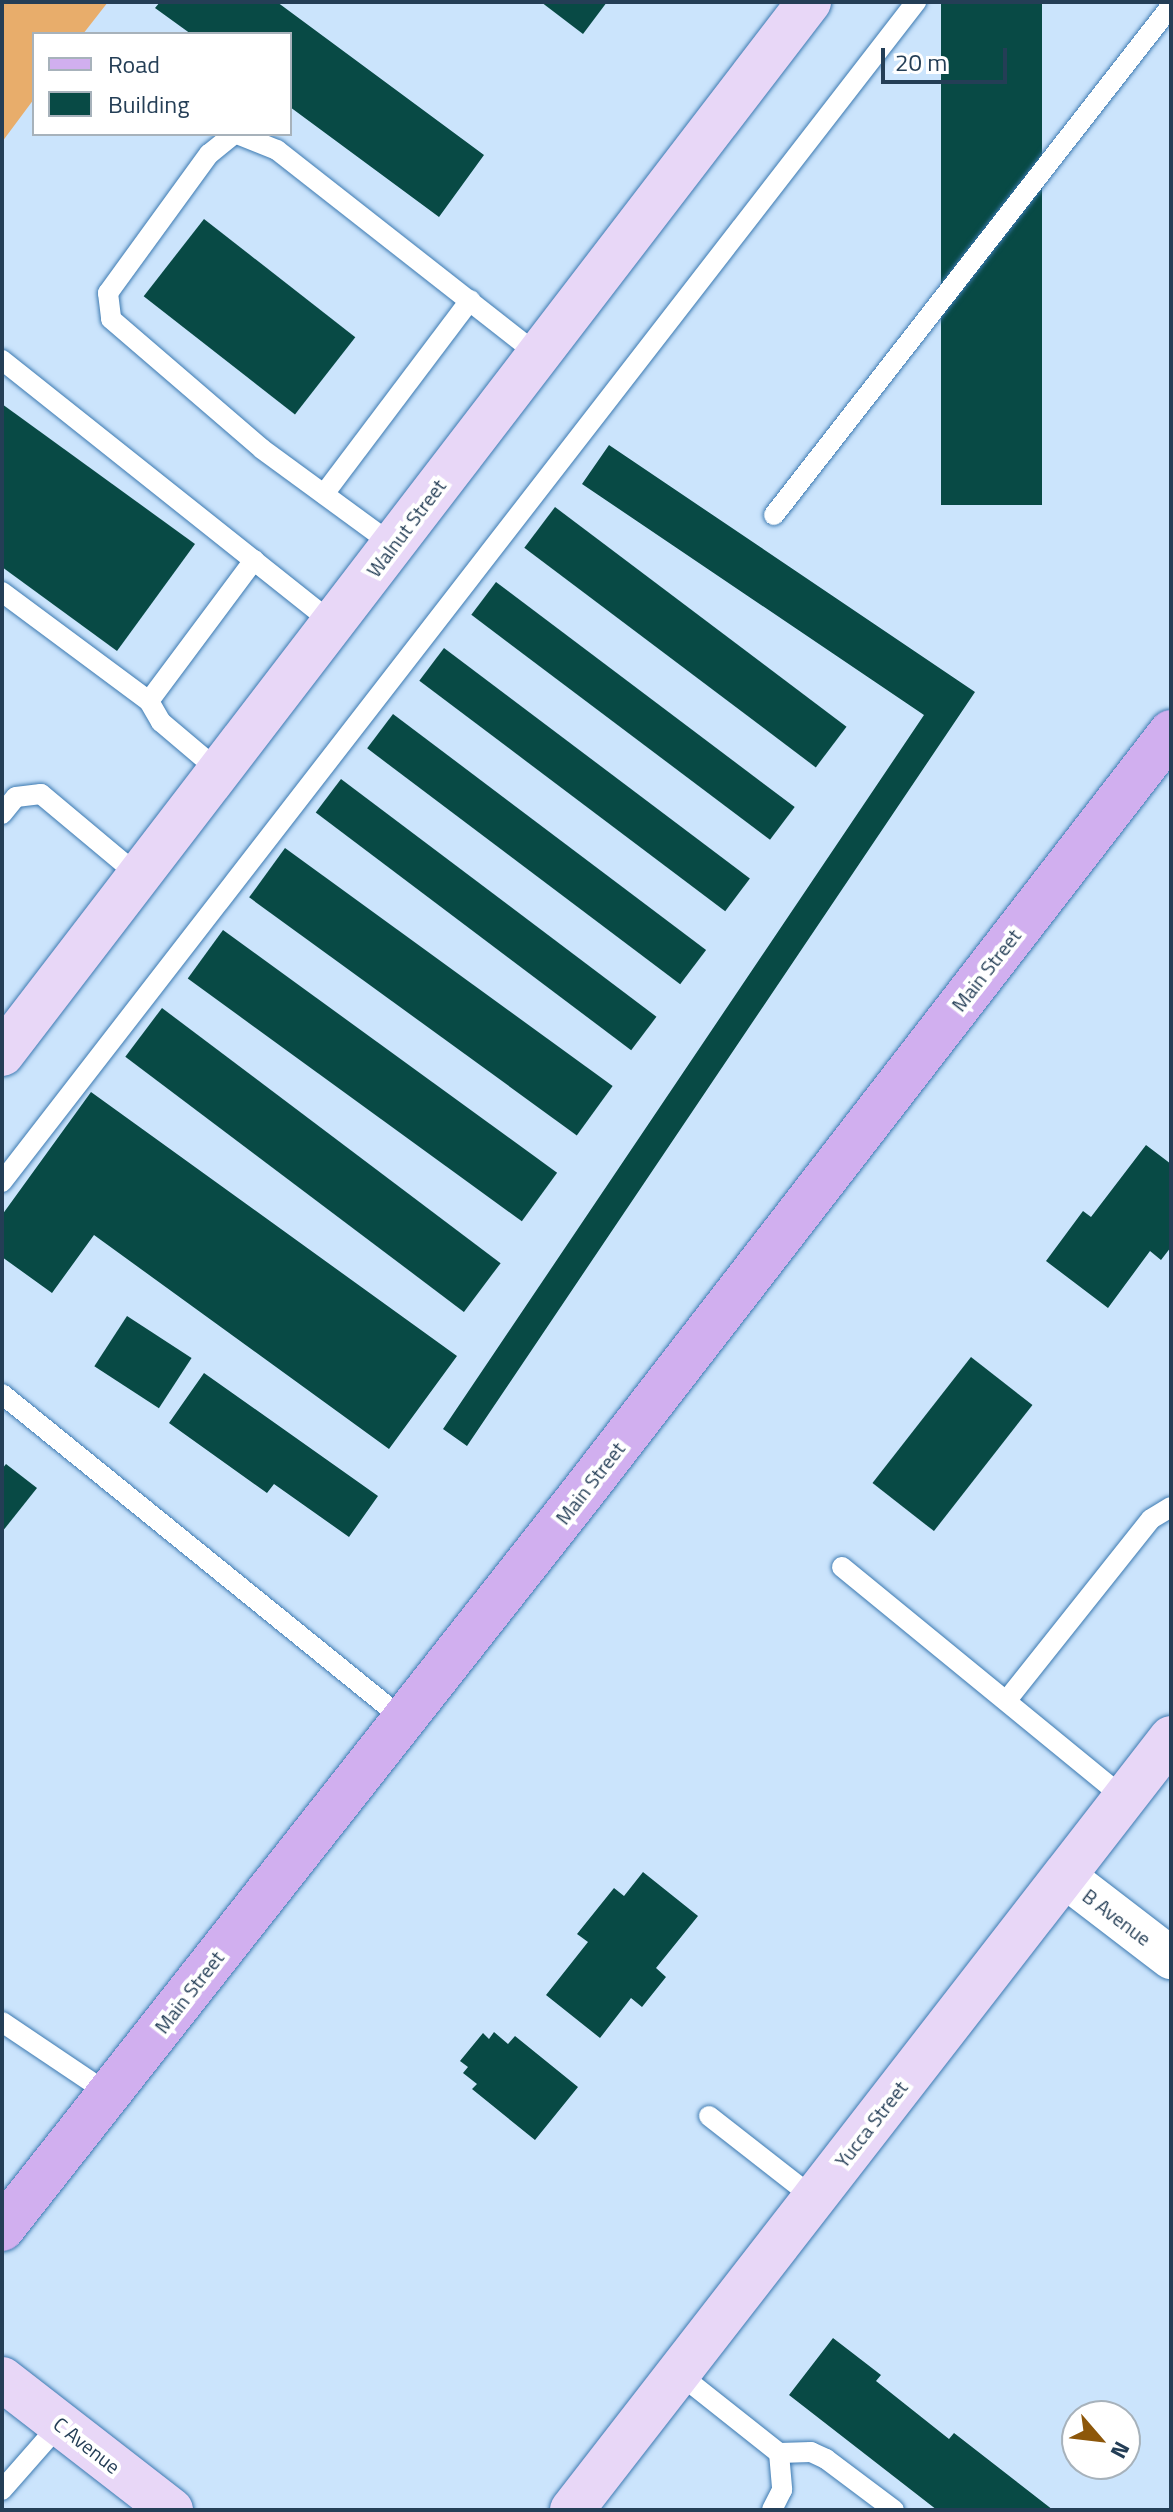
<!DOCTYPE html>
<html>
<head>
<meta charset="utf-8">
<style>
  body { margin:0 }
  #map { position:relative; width:1173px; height:2512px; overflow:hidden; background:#cbe4fc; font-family:"Titillium Web",sans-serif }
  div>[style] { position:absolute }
  .green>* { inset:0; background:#e8ad6b }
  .building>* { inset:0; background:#084a45; transform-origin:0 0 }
  .roads { filter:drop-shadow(0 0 2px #3d7ab1) drop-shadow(0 0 2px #3d7ab1) }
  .lane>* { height:20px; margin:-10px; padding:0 10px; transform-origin:10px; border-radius:10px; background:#fff }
  .street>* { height:42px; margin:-21px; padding:0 21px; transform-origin:21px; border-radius:21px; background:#fff }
  .secondary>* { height:44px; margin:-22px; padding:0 22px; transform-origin:22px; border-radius:22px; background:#e8d7f7 }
  .primary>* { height:44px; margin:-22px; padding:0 22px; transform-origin:22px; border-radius:22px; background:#d1afef }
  span { translate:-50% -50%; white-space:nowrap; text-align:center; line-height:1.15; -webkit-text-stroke:8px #fff; paint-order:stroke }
  .street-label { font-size:20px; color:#243e56 }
  .frame { position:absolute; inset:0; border:4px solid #243e56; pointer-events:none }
  .legend { position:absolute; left:32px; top:32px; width:260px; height:104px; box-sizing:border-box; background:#fff; border:2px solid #a7b2bb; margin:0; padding:10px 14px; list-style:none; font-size:24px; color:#243e56 }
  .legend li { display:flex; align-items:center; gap:16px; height:40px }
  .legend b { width:40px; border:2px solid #a7b2bb }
  .north { position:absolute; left:1061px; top:2400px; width:80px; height:80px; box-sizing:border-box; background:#fff; border:2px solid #a7b2bb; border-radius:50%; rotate:118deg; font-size:22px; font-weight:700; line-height:32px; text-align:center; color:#243e56 }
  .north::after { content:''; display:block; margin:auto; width:28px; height:36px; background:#8d570a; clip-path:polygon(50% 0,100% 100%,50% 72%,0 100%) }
  .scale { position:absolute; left:881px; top:48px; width:126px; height:36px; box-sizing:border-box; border:4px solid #243e56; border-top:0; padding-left:10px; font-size:24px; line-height:28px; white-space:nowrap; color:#243e56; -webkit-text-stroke:6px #fff; paint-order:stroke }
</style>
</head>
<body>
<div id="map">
  <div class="green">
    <i style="clip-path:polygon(2px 2px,108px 2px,83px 34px,34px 34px,34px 99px,2px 142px)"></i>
  </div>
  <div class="building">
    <i style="clip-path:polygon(160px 2px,277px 2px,484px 155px,439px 217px,290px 107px,290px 34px,191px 34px,155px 8px)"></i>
    <i style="clip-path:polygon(541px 2px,607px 2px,583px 34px)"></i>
    <i style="left:941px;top:2px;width:101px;height:503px"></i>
    <i style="left:204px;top:219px;width:192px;height:98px;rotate:38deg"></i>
    <i style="clip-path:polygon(2px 404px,195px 544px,117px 651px,2px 567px)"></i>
    <i style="clip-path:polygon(609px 445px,975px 692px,467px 1446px,443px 1429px,924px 715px,582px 484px)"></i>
    <i style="left:555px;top:507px;width:365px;height:51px;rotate:37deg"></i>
    <i style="left:496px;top:582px;width:374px;height:41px;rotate:37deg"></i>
    <i style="left:444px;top:648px;width:383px;height:41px;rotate:37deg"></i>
    <i style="left:393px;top:714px;width:392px;height:43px;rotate:37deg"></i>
    <i style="left:341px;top:779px;width:395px;height:42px;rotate:37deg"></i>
    <i style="left:285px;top:848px;width:405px;height:61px;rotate:36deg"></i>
    <i style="left:223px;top:930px;width:413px;height:60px;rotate:36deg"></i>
    <i style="left:162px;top:1008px;width:424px;height:61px;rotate:37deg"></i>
    <i style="clip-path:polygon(91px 1092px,457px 1356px,389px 1449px,94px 1235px,52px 1293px,2px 1257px,2px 1215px)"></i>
    <i style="clip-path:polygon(1146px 1145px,1171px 1164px,1171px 1247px,1161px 1260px,1150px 1251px,1108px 1308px,1046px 1261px,1083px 1211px,1091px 1217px)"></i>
    <i style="left:127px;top:1316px;width:77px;height:60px;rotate:33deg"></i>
    <i style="left:971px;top:1357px;width:78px;height:160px;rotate:38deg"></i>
    <i style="clip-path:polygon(204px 1373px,378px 1496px,349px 1537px,274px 1484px,267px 1493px,169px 1423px)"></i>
    <i style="clip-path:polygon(6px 1464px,37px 1488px,2px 1532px,2px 1469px)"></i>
    <i style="clip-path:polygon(643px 1872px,698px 1916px,656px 1968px,666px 1977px,642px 2007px,631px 1998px,600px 2038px,546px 1995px,588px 1942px,577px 1934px,614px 1888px,624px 1896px)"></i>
    <i style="clip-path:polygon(494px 2032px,508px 2044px,515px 2036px,578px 2087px,535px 2140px,472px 2089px,477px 2084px,463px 2073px,468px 2067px,460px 2061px,483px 2033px,489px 2039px)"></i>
    <i style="clip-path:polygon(833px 2338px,881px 2375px,876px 2381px,949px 2439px,954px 2433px,1053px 2510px,937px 2510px,789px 2395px)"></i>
  </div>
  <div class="roads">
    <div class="lane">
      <i style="left:234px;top:134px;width:32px;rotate:141deg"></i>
      <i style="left:209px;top:154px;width:172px;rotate:126deg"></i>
      <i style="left:108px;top:293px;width:26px;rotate:83deg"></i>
      <i style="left:111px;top:319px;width:199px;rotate:40.7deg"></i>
      <i style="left:262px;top:449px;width:162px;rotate:36.2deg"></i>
      <i style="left:237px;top:134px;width:43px;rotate:21.8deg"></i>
      <i style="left:277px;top:150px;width:332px;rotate:38.1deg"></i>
      <i style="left:2px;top:360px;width:423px;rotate:38.5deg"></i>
      <i style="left:324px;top:494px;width:243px;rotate:-53deg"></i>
      <i style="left:774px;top:515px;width:646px;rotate:-52.05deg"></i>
      <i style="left:2px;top:592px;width:183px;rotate:36.6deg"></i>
      <i style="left:219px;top:771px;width:76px;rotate:-139.8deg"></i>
      <i style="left:161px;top:722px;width:24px;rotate:-120deg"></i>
      <i style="left:149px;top:701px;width:176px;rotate:-53.3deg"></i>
      <i style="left:2px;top:814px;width:22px;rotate:-51deg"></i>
      <i style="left:16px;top:797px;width:25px;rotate:-7deg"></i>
      <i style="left:41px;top:794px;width:128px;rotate:39.9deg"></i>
      <i style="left:2px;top:1182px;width:1493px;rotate:-52.24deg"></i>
      <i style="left:2px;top:1394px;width:516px;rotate:39.02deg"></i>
      <i style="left:842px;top:1567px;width:365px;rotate:39.3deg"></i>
      <i style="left:1007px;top:1700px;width:231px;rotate:-51.5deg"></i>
      <i style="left:1151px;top:1519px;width:23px;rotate:-31deg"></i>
      <i style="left:2px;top:2022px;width:129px;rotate:33.9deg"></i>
      <i style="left:709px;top:2116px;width:133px;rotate:38deg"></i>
      <i style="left:678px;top:2373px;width:129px;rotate:38.4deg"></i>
      <i style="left:779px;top:2453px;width:37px;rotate:85deg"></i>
      <i style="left:782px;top:2490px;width:22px;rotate:117deg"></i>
      <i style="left:779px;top:2453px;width:32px;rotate:-2deg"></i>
      <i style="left:811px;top:2452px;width:17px;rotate:25deg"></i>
      <i style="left:826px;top:2459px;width:85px;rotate:36.9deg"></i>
      <i style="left:2px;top:2490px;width:88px;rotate:-48.7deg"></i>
    </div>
    <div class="street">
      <i style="left:1064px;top:1876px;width:135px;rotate:37.5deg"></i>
    </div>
    <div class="secondary">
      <i style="left:2px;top:1054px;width:1326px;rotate:-52.51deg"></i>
      <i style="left:2px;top:2379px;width:214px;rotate:37.8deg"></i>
      <i style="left:572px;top:2510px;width:977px;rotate:-52.19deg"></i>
    </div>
    <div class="primary">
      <i style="left:2px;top:2229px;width:938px;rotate:-51.75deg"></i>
      <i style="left:583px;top:1492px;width:961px;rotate:-52.27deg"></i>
    </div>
  </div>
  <div class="street-label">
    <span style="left:406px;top:528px;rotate:-53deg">Walnut Street</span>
    <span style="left:986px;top:970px;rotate:-52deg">Main Street</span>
    <span style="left:590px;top:1483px;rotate:-52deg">Main Street</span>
    <span style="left:1117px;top:1917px;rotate:37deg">B Avenue</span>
    <span style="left:189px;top:1992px;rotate:-52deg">Main Street</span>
    <span style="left:871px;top:2124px;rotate:-52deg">Yucca Street</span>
    <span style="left:87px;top:2445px;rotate:38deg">C Avenue</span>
  </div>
  <div class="frame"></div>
  <ul class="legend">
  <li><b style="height:10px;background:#d1afef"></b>Road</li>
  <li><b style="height:22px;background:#084a45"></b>Building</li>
  </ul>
  <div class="north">N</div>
  <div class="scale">20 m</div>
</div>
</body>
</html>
